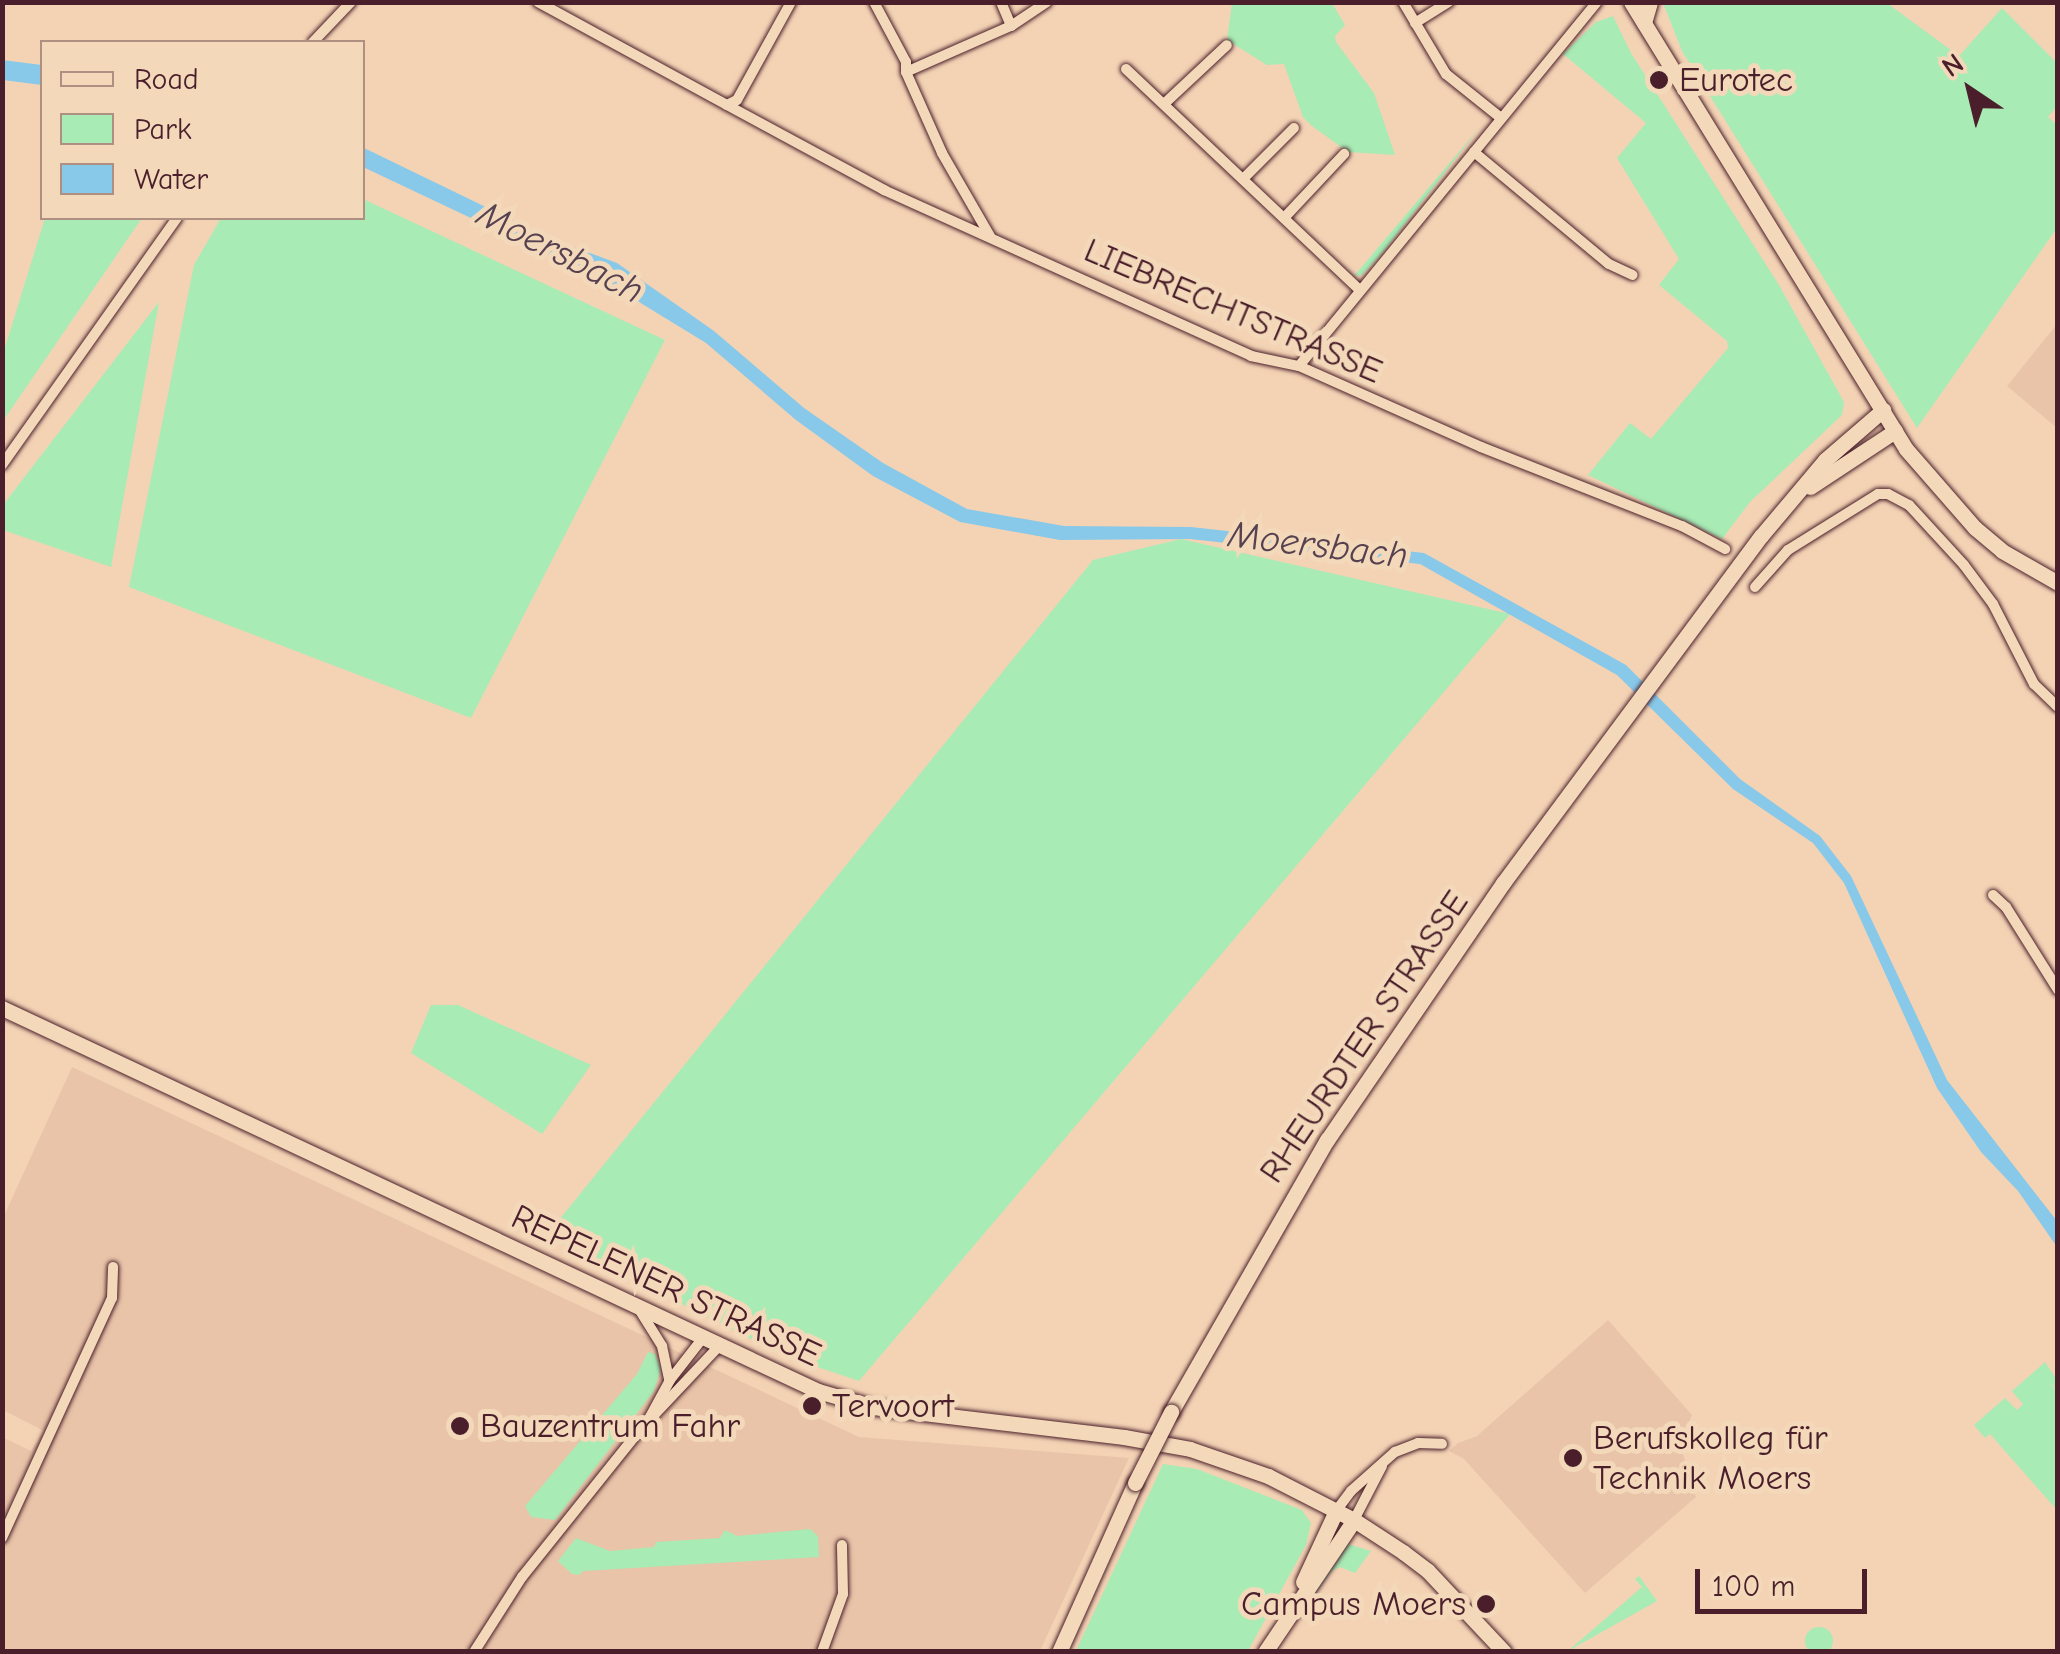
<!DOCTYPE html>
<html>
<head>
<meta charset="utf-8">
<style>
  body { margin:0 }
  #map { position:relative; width:2060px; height:1654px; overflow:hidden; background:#f4d3b5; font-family:"Comic Neue",sans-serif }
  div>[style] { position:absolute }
  .built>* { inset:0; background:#e9c4a8 }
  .green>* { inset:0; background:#a8ebb5 }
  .round { border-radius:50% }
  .water>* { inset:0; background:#88c9e9 }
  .roads { filter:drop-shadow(0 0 2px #4a1f2b) drop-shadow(0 0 2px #4a1f2b) }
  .street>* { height:10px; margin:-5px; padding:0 5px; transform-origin:5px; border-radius:5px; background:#f3d9ba }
  .secondary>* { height:15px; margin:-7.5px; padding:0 7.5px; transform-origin:7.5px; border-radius:7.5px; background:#f3d9ba }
  .bridges { filter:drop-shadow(0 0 2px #4a1f2b) drop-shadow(0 0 2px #4a1f2b) }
  .secondary-bridge>* { height:15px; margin:-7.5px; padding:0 7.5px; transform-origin:7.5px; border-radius:7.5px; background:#f3d9ba }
  .dots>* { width:28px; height:28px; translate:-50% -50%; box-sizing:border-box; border:5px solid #f3d9ba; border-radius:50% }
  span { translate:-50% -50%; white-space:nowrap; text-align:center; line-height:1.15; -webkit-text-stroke:10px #f3d9ba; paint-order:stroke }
  .poi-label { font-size:35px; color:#4a1f2b }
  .left { translate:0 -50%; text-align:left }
  .right { translate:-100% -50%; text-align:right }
  .street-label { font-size:35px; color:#4a1f2b }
  .water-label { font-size:38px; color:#564151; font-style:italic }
  .frame { position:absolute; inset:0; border:5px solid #4a1f2b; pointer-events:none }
  .legend { position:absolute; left:40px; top:40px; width:325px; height:180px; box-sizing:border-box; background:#f3d9ba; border:2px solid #af8f81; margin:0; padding:12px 18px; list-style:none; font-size:30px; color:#4a1f2b }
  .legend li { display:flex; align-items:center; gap:20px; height:50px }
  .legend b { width:50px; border:2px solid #af8f81 }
  .north { position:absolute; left:1920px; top:40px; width:100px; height:100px; -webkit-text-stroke:8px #f3d9ba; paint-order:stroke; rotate:325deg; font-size:28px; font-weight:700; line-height:40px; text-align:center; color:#4a1f2b }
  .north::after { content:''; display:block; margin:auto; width:35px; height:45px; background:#4a1f2b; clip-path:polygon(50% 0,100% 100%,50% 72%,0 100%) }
  .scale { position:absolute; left:1695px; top:1569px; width:172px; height:45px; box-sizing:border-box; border:5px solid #4a1f2b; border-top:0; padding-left:12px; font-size:30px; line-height:35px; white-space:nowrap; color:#4a1f2b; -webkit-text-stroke:8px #f3d9ba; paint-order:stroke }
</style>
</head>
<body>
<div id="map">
  <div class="built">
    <i style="clip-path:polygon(2057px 324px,2057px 428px,2007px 386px)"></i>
    <i style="clip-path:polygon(72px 1067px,859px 1437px,1129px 1458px,1040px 1651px,3px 1652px,2px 1437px,31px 1451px,44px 1431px,3px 1410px,3px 1218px)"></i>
    <i style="clip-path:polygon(1608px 1320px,1692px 1415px,1680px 1444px,1696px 1497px,1585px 1593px,1464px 1459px,1449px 1451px,1458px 1443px,1477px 1436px)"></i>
  </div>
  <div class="green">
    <i style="clip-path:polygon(1232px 3px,1332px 3px,1345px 25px,1335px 36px,1336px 42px,1374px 93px,1395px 155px,1348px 152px,1312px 126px,1303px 117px,1284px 64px,1267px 65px,1227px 40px)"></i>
    <i style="clip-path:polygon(1663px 3px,1887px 3px,1959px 56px,2002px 8px,2057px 63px,2057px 106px,2048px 117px,2057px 125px,2057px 228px,1917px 428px,1682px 51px)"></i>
    <i style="clip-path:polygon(1613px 16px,1631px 53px,1779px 285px,1844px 402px,1842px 415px,1750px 502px,1722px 539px,1588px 475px,1630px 423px,1651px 439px,1728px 348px,1727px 341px,1659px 285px,1679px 259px,1617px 158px,1646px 123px,1563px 54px,1596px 22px)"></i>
    <i style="clip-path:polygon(1481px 126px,1380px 256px,1362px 275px,1354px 276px)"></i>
    <i style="clip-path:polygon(363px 199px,665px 340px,471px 718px,129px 587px,194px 265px,221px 218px,362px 218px)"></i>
    <i style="clip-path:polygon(45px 218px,142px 218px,3px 421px,3px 354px)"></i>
    <i style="clip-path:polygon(159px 302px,111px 567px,3px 530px,3px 505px)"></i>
    <i style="clip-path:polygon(1181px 539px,1510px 614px,859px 1381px,785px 1356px,546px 1236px,1093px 560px)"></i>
    <i style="clip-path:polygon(431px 1005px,458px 1005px,591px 1065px,542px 1134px,411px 1053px)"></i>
    <i style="clip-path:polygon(648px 1352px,655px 1354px,661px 1368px,654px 1391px,555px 1520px,531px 1517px,525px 1506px,637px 1374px)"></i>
    <i style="clip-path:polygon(2045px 1362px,2057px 1380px,2057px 1389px,2049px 1382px,2057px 1391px,2057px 1510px,1990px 1434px,1985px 1438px,1974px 1425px,2005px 1398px,2017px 1410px,2023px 1404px,2012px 1391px)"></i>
    <i style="clip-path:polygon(1163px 1464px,1197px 1469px,1302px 1510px,1311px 1523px,1306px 1545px,1248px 1651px,1076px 1651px)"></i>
    <i style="clip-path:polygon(810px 1529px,818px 1536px,819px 1557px,583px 1571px,579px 1575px,572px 1574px,558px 1561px,576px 1538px,610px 1551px,654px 1547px,656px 1542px,720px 1538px,725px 1530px,737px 1536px)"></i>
    <i style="clip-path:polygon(1348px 1544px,1371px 1551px,1355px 1573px,1340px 1567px,1332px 1571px,1292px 1627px)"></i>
    <i style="clip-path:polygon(1639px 1576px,1657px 1601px,1568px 1651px,1642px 1587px,1635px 1579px)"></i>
    <i class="round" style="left:1805px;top:1627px;width:28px;height:28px"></i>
  </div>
  <div class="water">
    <i style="clip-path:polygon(2px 60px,42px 65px,42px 85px,3px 80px)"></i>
    <i style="clip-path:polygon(362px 147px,552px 239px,617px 263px,714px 331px,804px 408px,883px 463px,967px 509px,1064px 526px,1191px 527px,1424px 553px,1626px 665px,1740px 779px,1820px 836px,1851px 876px,1947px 1080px,2057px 1221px,2057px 1247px,2018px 1191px,1981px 1152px,1937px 1088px,1844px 883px,1813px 843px,1733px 789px,1617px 675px,1420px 564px,1190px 539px,1060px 540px,960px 522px,873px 476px,796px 420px,706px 343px,608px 283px,363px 167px)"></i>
  </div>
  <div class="roads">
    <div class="street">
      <i style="left:538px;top:2px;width:215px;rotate:28.6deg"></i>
      <i style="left:727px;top:105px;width:11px;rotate:-27deg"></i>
      <i style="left:737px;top:100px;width:112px;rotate:-61.1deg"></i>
      <i style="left:874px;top:2px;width:68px;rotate:61.9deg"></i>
      <i style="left:906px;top:62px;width:10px;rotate:90deg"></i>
      <i style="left:906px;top:72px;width:89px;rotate:66deg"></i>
      <i style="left:942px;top:153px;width:96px;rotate:60deg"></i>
      <i style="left:1001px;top:2px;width:26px;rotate:67deg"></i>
      <i style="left:1403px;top:2px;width:84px;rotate:59.2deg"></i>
      <i style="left:1446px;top:74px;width:70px;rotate:38.7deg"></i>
      <i style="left:1415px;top:23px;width:40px;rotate:-32deg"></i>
      <i style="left:313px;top:42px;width:55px;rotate:-46.5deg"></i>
      <i style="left:1126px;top:69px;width:320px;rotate:43.4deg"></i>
      <i style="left:906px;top:72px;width:115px;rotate:-23.7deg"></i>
      <i style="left:1011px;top:26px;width:43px;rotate:-33.7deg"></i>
      <i style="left:1164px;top:104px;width:86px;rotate:-43.1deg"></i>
      <i style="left:727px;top:105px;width:179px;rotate:28.4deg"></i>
      <i style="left:884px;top:190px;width:403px;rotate:24.3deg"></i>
      <i style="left:1251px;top:356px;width:49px;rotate:11.8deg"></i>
      <i style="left:1299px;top:366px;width:199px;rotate:24deg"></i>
      <i style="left:1481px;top:447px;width:216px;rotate:21.5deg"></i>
      <i style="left:1682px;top:526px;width:49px;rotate:28.1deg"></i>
      <i style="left:1474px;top:152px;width:175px;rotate:39.7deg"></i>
      <i style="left:1609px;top:264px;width:26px;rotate:25deg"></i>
      <i style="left:1243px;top:179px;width:72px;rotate:-45deg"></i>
      <i style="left:1284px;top:218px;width:88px;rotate:-46.8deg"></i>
      <i style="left:1299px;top:366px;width:470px;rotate:-50.7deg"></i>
      <i style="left:2px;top:465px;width:303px;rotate:-54.7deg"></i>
      <i style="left:1755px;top:587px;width:50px;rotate:-48.3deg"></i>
      <i style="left:1788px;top:550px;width:106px;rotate:-31.9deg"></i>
      <i style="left:1878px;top:494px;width:10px"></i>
      <i style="left:1888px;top:494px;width:24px;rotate:28deg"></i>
      <i style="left:1909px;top:505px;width:81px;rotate:47.5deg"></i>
      <i style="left:1964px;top:565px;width:49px;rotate:53.4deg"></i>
      <i style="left:1993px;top:604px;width:90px;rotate:62.9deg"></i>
      <i style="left:2034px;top:684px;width:33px;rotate:44deg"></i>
      <i style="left:1993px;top:895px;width:18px;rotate:43deg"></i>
      <i style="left:2006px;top:907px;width:98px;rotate:57.9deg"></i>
      <i style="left:639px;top:1309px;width:44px;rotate:58.1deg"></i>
      <i style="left:662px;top:1346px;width:35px;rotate:78deg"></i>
      <i style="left:655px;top:1414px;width:93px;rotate:-46.7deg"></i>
      <i style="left:1336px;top:1511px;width:25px;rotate:-53deg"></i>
      <i style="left:1351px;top:1491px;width:59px;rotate:-41.6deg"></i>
      <i style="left:1395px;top:1452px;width:25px;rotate:-21deg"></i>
      <i style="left:1418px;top:1443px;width:24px;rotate:2deg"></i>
      <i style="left:1354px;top:1520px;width:61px;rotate:-62.6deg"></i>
      <i style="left:2px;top:1538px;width:264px;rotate:-65.4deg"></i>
      <i style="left:112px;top:1298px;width:31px;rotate:-88deg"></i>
      <i style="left:474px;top:1652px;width:89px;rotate:-57.4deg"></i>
      <i style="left:522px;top:1577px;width:205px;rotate:-51.3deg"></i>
      <i style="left:650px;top:1417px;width:42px;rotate:-61.6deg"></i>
      <i style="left:670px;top:1380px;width:52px;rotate:-52deg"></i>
      <i style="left:822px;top:1652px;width:62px;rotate:-70.1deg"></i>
      <i style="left:843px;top:1594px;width:49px;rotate:-91.2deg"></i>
    </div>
    <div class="secondary">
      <i style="left:1631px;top:2px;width:525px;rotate:58.4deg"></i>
      <i style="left:1906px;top:449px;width:105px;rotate:48.9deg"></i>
      <i style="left:1975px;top:528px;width:35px;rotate:40deg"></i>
      <i style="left:2002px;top:551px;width:64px;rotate:29.7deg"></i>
      <i style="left:1644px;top:23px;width:22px;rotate:-74deg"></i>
      <i style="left:1810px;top:487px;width:102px;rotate:-33.4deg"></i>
      <i style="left:2px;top:1008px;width:901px;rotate:25.14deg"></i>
      <i style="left:818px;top:1391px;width:57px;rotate:16.2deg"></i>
      <i style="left:873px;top:1407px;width:253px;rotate:6.8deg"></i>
      <i style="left:1124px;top:1437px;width:67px;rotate:10.3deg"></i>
      <i style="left:1190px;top:1449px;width:83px;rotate:19.1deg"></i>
      <i style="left:1268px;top:1476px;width:97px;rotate:27.1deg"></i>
      <i style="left:1354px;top:1520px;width:59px;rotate:33.1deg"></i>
      <i style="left:1403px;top:1552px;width:31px;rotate:37deg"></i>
      <i style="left:1428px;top:1571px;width:111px;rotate:46.8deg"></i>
      <i style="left:1171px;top:1412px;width:314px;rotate:-60.2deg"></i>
      <i style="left:1327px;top:1140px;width:311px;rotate:-55.6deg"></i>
      <i style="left:1503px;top:883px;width:432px;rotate:-53.4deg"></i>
      <i style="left:1761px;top:536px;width:99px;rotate:-49.9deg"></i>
      <i style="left:1825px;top:460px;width:77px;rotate:-40.8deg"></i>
      <i style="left:1303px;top:1582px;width:78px;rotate:-65.1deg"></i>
      <i style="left:1059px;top:1652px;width:185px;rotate:-65.8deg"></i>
      <i style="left:1265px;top:1652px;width:159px;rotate:-56deg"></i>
    </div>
  </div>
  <div class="bridges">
    <div class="secondary-bridge">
      <i style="left:1135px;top:1483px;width:80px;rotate:-63.1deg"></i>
    </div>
  </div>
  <div class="dots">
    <i style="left:1659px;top:80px;background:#4a1f2b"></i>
    <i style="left:812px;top:1406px;background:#4a1f2b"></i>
    <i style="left:460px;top:1426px;background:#4a1f2b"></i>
    <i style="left:1573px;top:1458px;background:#4a1f2b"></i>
    <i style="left:1486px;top:1604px;background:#4a1f2b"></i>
  </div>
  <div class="poi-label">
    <span class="left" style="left:1679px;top:80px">Eurotec</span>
    <span class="left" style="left:832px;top:1406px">Tervoort</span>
    <span class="left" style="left:480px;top:1426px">Bauzentrum Fahr</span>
    <span class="left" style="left:1593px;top:1458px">Berufskolleg für<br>Technik Moers</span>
    <span class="right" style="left:1466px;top:1604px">Campus Moers</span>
  </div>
  <div class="street-label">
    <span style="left:1233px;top:311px;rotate:23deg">LIEBRECHTSTRASSE</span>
    <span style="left:1364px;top:1037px;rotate:-56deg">RHEURDTER STRASSE</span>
    <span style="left:666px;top:1286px;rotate:25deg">REPELENER STRASSE</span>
  </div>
  <div class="water-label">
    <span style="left:560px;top:253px;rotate:27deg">Moersbach</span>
    <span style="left:1318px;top:546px;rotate:7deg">Moersbach</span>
  </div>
  <div class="frame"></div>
  <ul class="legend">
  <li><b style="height:12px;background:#f3d9ba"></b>Road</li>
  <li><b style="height:28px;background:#a8ebb5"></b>Park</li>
  <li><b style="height:28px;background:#88c9e9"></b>Water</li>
  </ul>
  <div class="north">N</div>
  <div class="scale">100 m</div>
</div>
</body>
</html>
